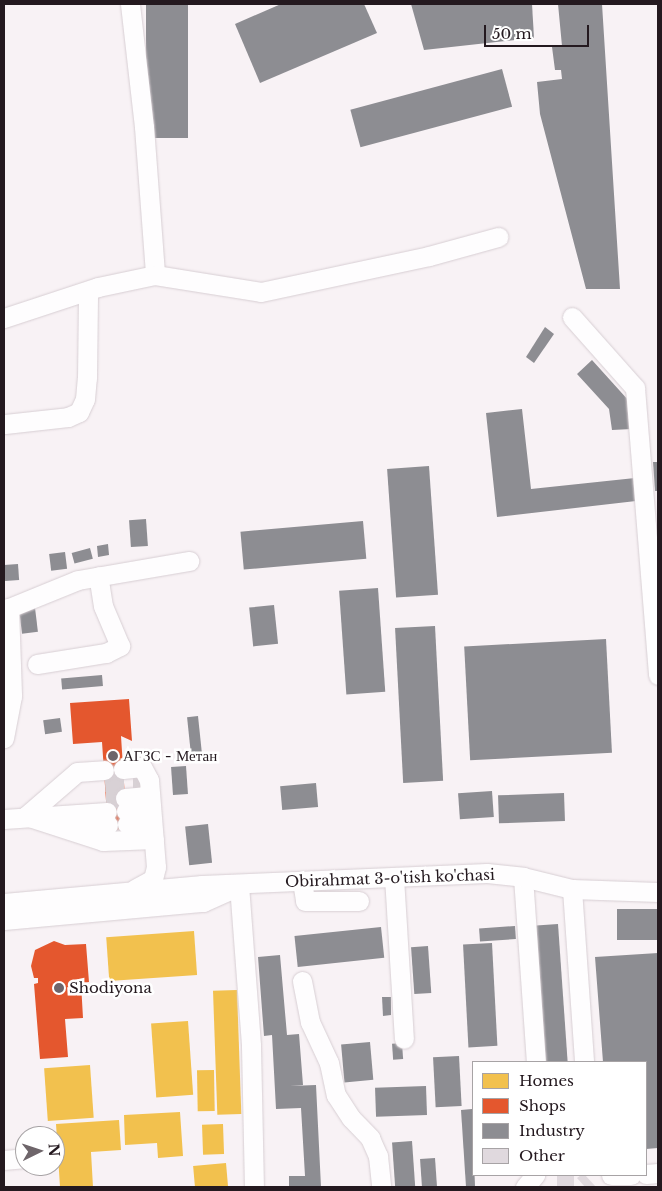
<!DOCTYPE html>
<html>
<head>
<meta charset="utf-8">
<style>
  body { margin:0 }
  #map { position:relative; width:662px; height:1191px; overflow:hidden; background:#f8f2f5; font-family:"Libre Baskerville",serif }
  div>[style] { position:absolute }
  .homes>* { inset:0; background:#f2c14e; transform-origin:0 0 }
  .shops>* { inset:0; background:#e4572e }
  .industry>* { inset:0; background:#8d8d92; transform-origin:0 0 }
  .building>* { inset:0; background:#e0d9de; transform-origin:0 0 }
  .minor-tunnel>* { height:19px; margin-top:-9.5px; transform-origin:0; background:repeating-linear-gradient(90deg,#d8d1d5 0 19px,transparent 0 28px) }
  .roads { filter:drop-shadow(0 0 1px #d7ced3) drop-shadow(0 0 1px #d7ced3) }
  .minor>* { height:19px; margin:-9.5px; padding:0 9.5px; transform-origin:9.5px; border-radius:9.5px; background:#fefdfe }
  .dots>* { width:14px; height:14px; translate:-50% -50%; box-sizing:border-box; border:2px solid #fff; border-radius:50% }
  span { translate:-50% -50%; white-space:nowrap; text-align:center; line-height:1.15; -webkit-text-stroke:5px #fff; paint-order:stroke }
  .poi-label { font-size:15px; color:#24191f }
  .left { translate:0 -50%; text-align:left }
  .street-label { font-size:15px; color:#24191f }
  .frame { position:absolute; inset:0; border:5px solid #24191f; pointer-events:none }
  .legend { position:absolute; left:472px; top:1061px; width:175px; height:115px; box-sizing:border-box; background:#fff; border:1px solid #a7a3a5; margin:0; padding:6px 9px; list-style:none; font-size:15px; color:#24191f }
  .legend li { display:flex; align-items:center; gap:10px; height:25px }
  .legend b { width:25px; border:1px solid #a7a3a5 }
  .north { position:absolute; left:15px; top:1126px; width:50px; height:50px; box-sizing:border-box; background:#fff; border:1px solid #a7a3a5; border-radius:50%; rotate:86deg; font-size:14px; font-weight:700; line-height:20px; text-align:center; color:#24191f }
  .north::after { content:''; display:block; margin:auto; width:18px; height:22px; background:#6e656a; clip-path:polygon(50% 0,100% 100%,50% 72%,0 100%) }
  .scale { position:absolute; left:484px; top:25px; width:105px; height:22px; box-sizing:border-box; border:2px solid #24191f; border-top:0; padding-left:6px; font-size:15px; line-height:18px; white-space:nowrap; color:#24191f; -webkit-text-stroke:4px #fff; paint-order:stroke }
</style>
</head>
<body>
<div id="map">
  <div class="homes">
    <i style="left:194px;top:931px;width:44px;height:88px;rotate:86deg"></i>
    <i style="left:237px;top:990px;width:124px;height:24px;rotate:88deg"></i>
    <i style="left:188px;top:1021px;width:74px;height:37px;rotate:86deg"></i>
    <i style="left:90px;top:1065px;width:53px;height:46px;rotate:86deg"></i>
    <i style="left:214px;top:1070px;width:41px;height:17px;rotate:89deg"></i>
    <i style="clip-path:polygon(180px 1112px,183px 1156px,158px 1158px,157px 1143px,125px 1145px,124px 1115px)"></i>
    <i style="clip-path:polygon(119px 1120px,121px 1150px,91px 1152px,93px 1187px,60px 1187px,56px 1124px)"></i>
    <i style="left:223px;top:1124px;width:30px;height:21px;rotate:88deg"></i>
    <i style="left:226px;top:1163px;width:24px;height:33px;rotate:85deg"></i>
  </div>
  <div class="shops">
    <i style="clip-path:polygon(129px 699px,132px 741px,121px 736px,127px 829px,108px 830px,102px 742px,73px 744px,70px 703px)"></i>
    <i style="clip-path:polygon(54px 941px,65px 945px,86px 944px,89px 982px,81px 983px,83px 1018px,65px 1019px,68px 1057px,40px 1059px,34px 984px,38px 983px,38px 978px,34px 978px,31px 966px,35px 950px)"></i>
  </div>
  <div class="industry">
    <i style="left:146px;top:4px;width:42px;height:134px"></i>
    <i style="clip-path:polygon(281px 4px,364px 4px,377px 33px,260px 83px,235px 24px)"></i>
    <i style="clip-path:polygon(411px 4px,532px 4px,534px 38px,424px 50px)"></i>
    <i style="clip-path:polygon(558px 4px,602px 4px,620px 289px,586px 289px,540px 114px,537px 82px,562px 79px,561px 70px,555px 70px,552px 47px,562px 46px)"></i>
    <i style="left:502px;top:69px;width:39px;height:157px;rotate:75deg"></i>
    <i style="clip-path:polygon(545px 327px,554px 334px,534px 363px,526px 357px)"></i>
    <i style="clip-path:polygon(592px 360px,629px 401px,632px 429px,612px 430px,609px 409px,577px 374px)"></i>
    <i style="clip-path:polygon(522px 409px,531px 489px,635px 478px,636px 501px,497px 517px,486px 413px)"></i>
    <i style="clip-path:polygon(653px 462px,658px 462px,658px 491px,655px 491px)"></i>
    <i style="left:429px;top:466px;width:129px;height:42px;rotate:86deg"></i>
    <i style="left:146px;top:519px;width:27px;height:17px;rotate:86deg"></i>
    <i style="left:363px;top:521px;width:38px;height:123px;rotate:85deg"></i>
    <i style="clip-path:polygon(108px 544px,109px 555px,98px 557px,97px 546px)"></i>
    <i style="left:90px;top:548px;width:11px;height:19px;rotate:75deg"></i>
    <i style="left:65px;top:552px;width:17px;height:16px;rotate:83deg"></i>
    <i style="left:18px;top:564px;width:16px;height:14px;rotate:86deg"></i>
    <i style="left:378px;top:588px;width:104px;height:39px;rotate:86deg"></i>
    <i style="left:274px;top:605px;width:39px;height:25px;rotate:84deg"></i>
    <i style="left:35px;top:608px;width:24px;height:16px;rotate:83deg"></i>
    <i style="left:435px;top:626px;width:155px;height:40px;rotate:87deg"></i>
    <i style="left:606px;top:639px;width:114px;height:142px;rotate:87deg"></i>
    <i style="left:102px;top:675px;width:11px;height:41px;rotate:85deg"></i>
    <i style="left:198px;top:716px;width:40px;height:11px;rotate:84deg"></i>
    <i style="left:60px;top:718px;width:14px;height:17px;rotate:82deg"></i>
    <i style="left:186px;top:766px;width:28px;height:15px;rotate:86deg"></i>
    <i style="left:316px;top:783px;width:24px;height:36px;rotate:85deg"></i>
    <i style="left:492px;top:791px;width:26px;height:34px;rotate:86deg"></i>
    <i style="left:564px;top:793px;width:28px;height:66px;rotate:88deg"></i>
    <i style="left:208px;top:824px;width:39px;height:23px;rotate:84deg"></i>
    <i style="left:658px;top:909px;width:31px;height:41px;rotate:90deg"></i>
    <i style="left:558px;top:924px;width:138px;height:29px;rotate:86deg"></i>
    <i style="left:515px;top:926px;width:13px;height:36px;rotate:86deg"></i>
    <i style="left:381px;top:927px;width:31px;height:87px;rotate:84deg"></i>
    <i style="left:492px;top:943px;width:103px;height:29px;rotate:87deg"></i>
    <i style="left:428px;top:946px;width:47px;height:17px;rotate:86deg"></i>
    <i style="clip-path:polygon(658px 953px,658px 1148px,646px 1149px,646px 1062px,603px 1062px,595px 957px)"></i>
    <i style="clip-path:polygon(280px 955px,287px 1035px,299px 1034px,303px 1085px,290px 1086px,316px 1085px,321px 1187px,289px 1187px,289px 1176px,305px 1176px,301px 1108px,276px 1109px,272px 1035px,264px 1036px,258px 957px)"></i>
    <i style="clip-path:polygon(382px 997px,391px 997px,391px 1015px,383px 1016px)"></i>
    <i style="left:370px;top:1042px;width:38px;height:29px;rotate:85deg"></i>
    <i style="left:402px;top:1043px;width:16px;height:10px;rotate:86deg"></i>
    <i style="left:459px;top:1056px;width:50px;height:26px;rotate:87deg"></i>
    <i style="left:426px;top:1086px;width:29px;height:51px;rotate:88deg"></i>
    <i style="clip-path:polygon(472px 1109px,475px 1186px,466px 1187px,461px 1110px)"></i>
    <i style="left:412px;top:1141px;width:46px;height:20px;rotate:86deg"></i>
    <i style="left:435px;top:1158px;width:29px;height:15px;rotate:86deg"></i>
  </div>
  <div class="building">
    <i style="left:557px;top:1175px;width:17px;height:12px"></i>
    <i style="clip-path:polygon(581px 1175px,585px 1175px,596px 1187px,585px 1187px,577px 1178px)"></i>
  </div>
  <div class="minor-tunnel">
    <i style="left:105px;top:782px;width:44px;rotate:-2.6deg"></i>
    <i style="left:106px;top:799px;width:19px;rotate:-3deg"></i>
  </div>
  <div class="roads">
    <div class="minor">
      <i style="left:130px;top:4px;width:124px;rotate:83.5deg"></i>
      <i style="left:144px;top:127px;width:148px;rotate:85.7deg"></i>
      <i style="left:572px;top:317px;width:95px;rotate:48.4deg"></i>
      <i style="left:635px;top:388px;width:288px;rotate:85.4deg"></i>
      <i style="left:4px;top:318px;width:99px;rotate:-18.3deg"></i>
      <i style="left:98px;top:287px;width:58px;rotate:-11.9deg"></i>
      <i style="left:155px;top:275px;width:107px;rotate:9.1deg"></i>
      <i style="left:261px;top:292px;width:172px;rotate:-12.1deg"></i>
      <i style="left:429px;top:256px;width:72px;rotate:-15.4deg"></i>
      <i style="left:5px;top:424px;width:63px;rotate:-6.3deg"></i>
      <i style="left:68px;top:417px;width:12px;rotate:-24deg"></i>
      <i style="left:79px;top:412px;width:14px;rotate:-65deg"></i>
      <i style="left:85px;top:399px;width:21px;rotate:-85deg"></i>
      <i style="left:87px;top:378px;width:87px;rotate:-89.3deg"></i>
      <i style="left:9px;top:608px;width:74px;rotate:-22.1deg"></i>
      <i style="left:78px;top:580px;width:113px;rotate:-9.7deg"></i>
      <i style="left:4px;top:609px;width:5px;rotate:-11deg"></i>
      <i style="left:9px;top:608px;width:88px;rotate:88deg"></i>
      <i style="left:12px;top:696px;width:43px;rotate:100.8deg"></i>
      <i style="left:37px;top:664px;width:70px;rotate:-9.1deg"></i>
      <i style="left:106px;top:653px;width:16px;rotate:-27deg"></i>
      <i style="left:120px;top:646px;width:43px;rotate:-113deg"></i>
      <i style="left:103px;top:606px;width:30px;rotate:-99deg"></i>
      <i style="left:123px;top:769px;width:19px;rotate:-6deg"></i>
      <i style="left:142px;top:767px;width:15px;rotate:62deg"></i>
      <i style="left:149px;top:780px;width:87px;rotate:85.4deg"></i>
      <i style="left:156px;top:867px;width:12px;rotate:104deg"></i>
      <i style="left:153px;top:879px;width:21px;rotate:151deg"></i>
      <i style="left:125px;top:798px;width:25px;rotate:-5deg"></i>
      <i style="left:126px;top:811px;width:25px;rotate:-5deg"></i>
      <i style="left:26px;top:816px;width:81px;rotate:18deg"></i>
      <i style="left:103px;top:841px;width:51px;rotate:-2.2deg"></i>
      <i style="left:26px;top:816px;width:67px;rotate:-40.8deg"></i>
      <i style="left:77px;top:772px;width:27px;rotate:-4deg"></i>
      <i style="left:4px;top:819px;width:103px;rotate:-3.9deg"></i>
      <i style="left:127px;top:824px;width:25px;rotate:-5deg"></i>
      <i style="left:74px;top:826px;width:34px;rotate:-2deg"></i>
      <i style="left:394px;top:877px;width:162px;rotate:86.5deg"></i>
      <i style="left:523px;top:877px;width:185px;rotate:86deg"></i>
      <i style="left:302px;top:881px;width:20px;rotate:81deg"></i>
      <i style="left:305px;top:901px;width:54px"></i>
      <i style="left:239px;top:885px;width:161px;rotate:85.7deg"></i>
      <i style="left:251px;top:1046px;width:141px;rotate:88.8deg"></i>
      <i style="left:572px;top:889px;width:173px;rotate:86deg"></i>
      <i style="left:4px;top:903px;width:199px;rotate:-5.2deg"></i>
      <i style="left:202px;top:885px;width:285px;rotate:-2.4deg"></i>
      <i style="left:487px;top:873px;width:36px;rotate:6deg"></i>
      <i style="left:523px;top:877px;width:50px;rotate:13.8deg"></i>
      <i style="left:572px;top:889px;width:86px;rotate:2deg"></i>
      <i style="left:4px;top:920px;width:200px;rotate:-5.2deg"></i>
      <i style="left:203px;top:902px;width:36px;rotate:-24deg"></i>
      <i style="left:302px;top:981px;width:42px;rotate:79deg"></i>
      <i style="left:310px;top:1022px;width:45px;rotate:65.1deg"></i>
      <i style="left:329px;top:1063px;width:33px;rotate:78deg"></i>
      <i style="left:336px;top:1095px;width:27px;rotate:57deg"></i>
      <i style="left:351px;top:1118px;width:28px;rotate:46deg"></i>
      <i style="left:370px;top:1138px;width:20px;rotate:66deg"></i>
      <i style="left:378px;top:1156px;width:31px;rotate:84deg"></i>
      <i style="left:4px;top:1160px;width:21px;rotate:-5deg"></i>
      <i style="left:646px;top:1174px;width:12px;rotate:-5deg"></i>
      <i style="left:611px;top:1175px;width:20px"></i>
      <i style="left:525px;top:1187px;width:16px;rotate:-50deg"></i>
    </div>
  </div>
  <div class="dots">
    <i style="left:113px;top:756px;background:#6e656a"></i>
    <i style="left:59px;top:988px;background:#6e656a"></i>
  </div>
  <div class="poi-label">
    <span class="left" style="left:123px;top:756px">АГЗС - Метан</span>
    <span class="left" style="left:69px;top:988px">Shodiyona</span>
  </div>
  <div class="street-label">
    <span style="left:390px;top:878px;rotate:-2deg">Obirahmat 3-o'tish ko'chasi</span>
  </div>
  <div class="frame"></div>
  <ul class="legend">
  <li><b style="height:14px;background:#f2c14e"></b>Homes</li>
  <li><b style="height:14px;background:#e4572e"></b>Shops</li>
  <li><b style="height:14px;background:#8d8d92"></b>Industry</li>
  <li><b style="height:14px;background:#e0d9de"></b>Other</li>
  </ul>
  <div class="north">N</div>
  <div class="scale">50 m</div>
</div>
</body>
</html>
